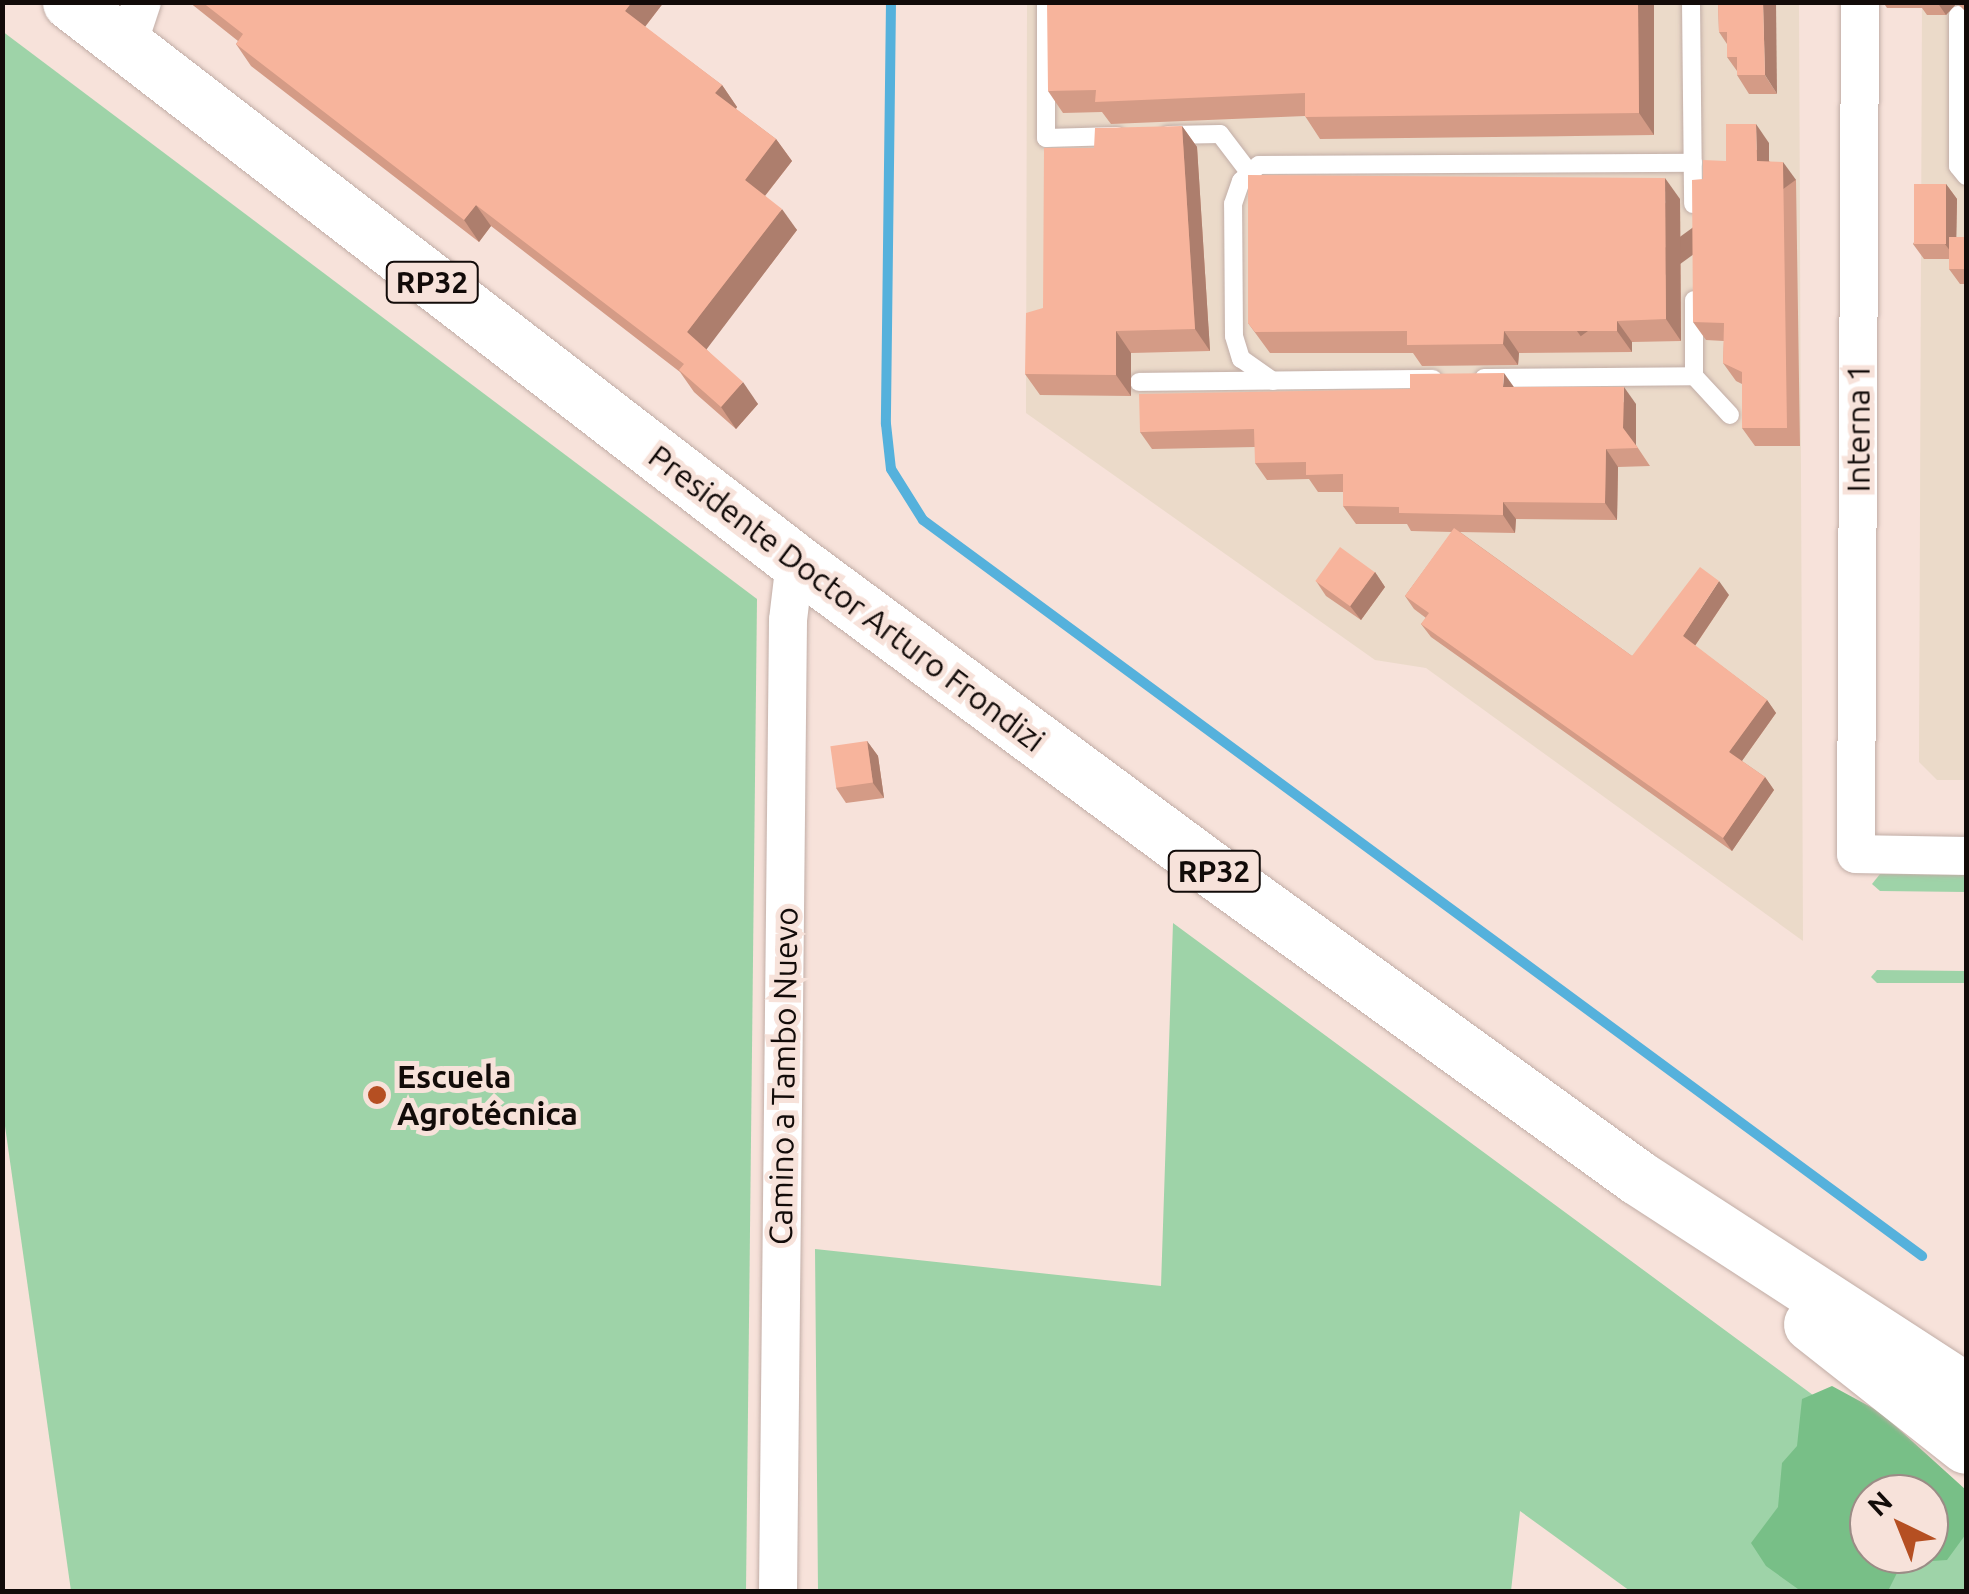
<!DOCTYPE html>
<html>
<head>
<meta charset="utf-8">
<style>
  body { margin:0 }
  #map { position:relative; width:1969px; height:1594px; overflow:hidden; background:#f7e2da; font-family:Ubuntu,sans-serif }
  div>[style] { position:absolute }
  .industrial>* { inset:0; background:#ebdac9 }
  .green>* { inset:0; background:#9ed3a8 }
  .forest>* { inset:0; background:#78bf87 }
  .stream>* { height:10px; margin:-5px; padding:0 5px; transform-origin:5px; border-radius:5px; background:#55b1dc }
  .roads { filter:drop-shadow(0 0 2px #c1ada6) drop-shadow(0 0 2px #c1ada6) }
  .lane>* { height:18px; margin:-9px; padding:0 9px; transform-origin:9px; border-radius:9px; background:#fff }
  .street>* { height:38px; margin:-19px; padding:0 19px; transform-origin:19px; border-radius:19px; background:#fff }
  .primary>* { height:55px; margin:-27.5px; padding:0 27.5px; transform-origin:27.5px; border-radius:27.5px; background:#fff }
  .wall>* { inset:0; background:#d49b86 }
  .shaded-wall>* { inset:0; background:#ad7e6d; transform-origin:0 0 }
  .building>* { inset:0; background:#f7b49c; transform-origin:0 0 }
  .dots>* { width:28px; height:28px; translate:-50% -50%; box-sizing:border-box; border:5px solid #f7e2da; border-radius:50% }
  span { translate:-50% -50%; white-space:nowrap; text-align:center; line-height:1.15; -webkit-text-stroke:10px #f7e2da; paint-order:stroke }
  .shield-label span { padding:2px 8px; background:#f7e2da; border:2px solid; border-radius:8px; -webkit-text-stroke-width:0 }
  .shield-label { font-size:30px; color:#120b09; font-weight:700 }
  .street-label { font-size:32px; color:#120b09 }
  .poi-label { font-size:32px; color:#120b09; font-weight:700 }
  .left { translate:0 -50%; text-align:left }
  .frame { position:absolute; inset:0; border:5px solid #120b09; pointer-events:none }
  .north { position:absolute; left:1849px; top:1474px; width:100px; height:100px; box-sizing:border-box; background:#f7e2da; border:2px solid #9b8c86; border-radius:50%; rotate:317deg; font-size:28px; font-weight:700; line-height:40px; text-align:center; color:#120b09 }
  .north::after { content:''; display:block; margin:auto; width:35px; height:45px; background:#b54f22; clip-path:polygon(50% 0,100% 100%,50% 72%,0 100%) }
</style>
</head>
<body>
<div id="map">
  <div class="industrial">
    <i style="clip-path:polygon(1027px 3px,1799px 3px,1803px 941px,1426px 668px,1375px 660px,1026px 413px)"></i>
    <i style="clip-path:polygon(1922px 3px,1966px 3px,1966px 780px,1937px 780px,1919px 762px)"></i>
  </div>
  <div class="green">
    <i style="clip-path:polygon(2px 31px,757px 599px,746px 1591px,71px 1591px,2px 1105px)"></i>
    <i style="clip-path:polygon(1880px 874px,1966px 875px,1966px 892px,1880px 891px,1872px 884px)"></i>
    <i style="clip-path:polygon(evenodd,1173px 923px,1966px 1508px,1966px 1591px,1630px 1591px,1520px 1511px,1511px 1591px,818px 1591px,815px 1249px,1161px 1286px,1173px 923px,1869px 1494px,1929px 1494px,1929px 1554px,1869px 1554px,1869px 1494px)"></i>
    <i style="clip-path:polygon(1877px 970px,1966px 971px,1966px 983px,1877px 983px,1871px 977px)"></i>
  </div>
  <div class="forest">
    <i style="clip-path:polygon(evenodd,1832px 1386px,1880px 1412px,1966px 1490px,1966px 1534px,1947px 1560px,1902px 1563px,1888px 1591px,1798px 1589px,1766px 1566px,1751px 1543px,1778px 1507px,1782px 1463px,1797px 1446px,1802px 1399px,1832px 1386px,1869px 1494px,1929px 1494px,1929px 1554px,1869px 1554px,1869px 1494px)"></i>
  </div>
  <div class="stream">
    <i style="left:891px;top:2px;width:422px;rotate:90.7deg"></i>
    <i style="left:886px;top:424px;width:45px;rotate:83.7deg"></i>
    <i style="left:891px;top:469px;width:60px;rotate:57.9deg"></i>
    <i style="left:923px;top:520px;width:1241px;rotate:36.38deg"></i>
  </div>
  <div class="roads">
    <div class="lane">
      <i style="left:1046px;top:2px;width:136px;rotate:90deg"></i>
      <i style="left:1046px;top:138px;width:71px;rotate:-1.6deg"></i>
      <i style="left:1691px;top:2px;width:202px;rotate:89.4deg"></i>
      <i style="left:1958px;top:15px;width:151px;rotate:90deg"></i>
      <i style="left:1958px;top:166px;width:13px;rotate:51deg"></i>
      <i style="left:1168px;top:135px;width:52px;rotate:-1.1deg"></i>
      <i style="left:1220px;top:134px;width:48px;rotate:52.7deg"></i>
      <i style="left:1694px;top:300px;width:76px;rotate:90deg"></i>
      <i style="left:1694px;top:376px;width:53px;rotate:47.3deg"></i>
      <i style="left:1484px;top:378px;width:210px;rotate:-0.5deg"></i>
      <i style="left:1273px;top:381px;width:39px;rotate:-145deg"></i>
      <i style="left:1241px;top:359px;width:24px;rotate:-107deg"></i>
      <i style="left:1234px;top:336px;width:132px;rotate:-90.4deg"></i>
      <i style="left:1233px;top:204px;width:24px;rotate:-71deg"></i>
      <i style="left:1241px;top:181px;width:24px;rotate:-42deg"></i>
      <i style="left:1259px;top:165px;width:434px;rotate:-0.3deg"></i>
      <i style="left:1139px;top:382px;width:294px;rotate:-0.6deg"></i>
    </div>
    <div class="street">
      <i style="left:1860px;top:2px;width:852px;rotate:90.27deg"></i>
      <i style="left:1856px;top:854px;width:110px;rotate:1deg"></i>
      <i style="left:127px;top:47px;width:47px;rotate:-71.6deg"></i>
      <i style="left:778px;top:1592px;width:972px;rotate:-89.41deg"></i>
      <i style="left:788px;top:620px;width:59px;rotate:-83.2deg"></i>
    </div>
    <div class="primary">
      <i style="left:70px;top:2px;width:915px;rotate:37.63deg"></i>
      <i style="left:795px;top:561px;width:526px;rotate:36.5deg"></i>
      <i style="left:1218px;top:874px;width:517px;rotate:35.87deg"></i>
      <i style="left:1637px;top:1177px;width:392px;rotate:33deg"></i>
      <i style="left:1811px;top:1324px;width:197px;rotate:38.2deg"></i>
    </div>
  </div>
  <div class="wall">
    <i style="clip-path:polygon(189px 2px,664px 2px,645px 27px,722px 85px,737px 107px,736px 109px,776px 139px,792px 161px,765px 196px,797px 230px,706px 349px,758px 404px,736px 429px,694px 392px,680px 372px,491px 226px,479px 242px,251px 66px,236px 44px,238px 41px)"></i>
    <i style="clip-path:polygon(1654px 2px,1654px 135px,1320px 139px,1305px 116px,1111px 124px,1102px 112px,1063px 113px,1048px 91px)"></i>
    <i style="clip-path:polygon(1718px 2px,1777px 94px,1749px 94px,1737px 75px,1737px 71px,1727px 57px,1727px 44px,1719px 32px)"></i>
    <i style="clip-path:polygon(1883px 2px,1966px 2px,1966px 12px,1957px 3px,1946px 15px,1927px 15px,1922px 8px,1887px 8px)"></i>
    <i style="clip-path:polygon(1182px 126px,1197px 147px,1210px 351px,1131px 353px,1131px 396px,1040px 395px,1025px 374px,1043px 308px,1094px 148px)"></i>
    <i style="clip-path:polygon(1769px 143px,1769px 161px,1796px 180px,1800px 446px,1755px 446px,1742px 428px,1742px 384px,1736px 381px,1723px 363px,1724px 341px,1706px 340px,1693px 322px,1703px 179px)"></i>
    <i style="clip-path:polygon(1946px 184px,1957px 199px,1956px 237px,1966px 237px,1966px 284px,1960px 284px,1949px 269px,1949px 259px,1924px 259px,1913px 244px)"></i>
    <i style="clip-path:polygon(1680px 199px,1681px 341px,1632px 342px,1632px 352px,1519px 353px,1518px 365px,1422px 366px,1413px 353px,1270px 353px,1248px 323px)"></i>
    <i style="clip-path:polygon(1514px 387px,1636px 404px,1636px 445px,1650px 466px,1618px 467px,1617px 520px,1516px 519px,1515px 533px,1460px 532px,1632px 656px,1729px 595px,1695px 646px,1767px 700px,1776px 713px,1742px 761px,1765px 777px,1774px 790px,1732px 851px,1431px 637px,1421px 624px,1426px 618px,1414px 609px,1405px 596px,1452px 532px,1411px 531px,1407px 524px,1356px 524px,1343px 506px,1343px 492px,1318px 492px,1309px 479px,1267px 480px,1255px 463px,1255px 447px,1152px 449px,1140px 432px)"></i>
    <i style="clip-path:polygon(1375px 572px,1385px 587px,1361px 620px,1326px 596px,1316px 581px)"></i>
    <i style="clip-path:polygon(867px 741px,878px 756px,884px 798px,846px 803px,836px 788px)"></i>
  </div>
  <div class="shaded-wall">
    <i style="clip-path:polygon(632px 2px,664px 2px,640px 33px,625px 11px)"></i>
    <i style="clip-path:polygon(1638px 2px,1654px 2px,1654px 135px,1639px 113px)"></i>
    <i style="clip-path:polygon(1763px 2px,1776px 2px,1777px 94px,1765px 75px)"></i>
    <i style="clip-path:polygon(1937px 2px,1957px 2px,1957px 3px,1946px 15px)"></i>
    <i style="clip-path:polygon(722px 85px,737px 107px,730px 115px,715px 93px)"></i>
    <i style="clip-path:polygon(1756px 124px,1769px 143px,1769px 179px,1757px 161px)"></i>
    <i style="clip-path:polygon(1182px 126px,1197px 147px,1210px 351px,1195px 329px)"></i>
    <i style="clip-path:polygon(776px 139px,792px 161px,760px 202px,745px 180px)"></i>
    <i style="left:1783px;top:162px;width:22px;height:266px;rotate:54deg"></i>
    <i style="clip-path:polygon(1665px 178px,1680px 199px,1681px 341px,1666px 319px)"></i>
    <i style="clip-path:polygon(1946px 184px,1957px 199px,1956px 259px,1945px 244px)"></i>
    <i style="clip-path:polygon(476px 205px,491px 226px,479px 242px,464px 220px)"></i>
    <i style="clip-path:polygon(782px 209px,797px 230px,703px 354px,687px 332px)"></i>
    <i style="clip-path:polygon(1617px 321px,1632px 342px,1632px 352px,1617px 331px)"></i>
    <i style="clip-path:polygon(1116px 331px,1131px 353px,1131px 396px,1116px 375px)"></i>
    <i style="clip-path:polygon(1504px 331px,1519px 353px,1518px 365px,1503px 344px)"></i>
    <i style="clip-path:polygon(1504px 373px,1516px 390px,1503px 387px)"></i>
    <i style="clip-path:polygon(743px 382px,758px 404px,736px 429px,721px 407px)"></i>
    <i style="clip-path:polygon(1624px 387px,1636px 404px,1636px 446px,1623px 428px)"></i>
    <i style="clip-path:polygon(1606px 449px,1618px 467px,1617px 520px,1605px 503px)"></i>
    <i style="clip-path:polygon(1503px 502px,1516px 519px,1515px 533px,1503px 515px)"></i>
    <i style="clip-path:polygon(1375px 572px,1385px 587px,1361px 620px,1350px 606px)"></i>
    <i style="clip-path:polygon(1719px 581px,1729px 595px,1692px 650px,1683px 636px)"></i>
    <i style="clip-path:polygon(1767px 700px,1776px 713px,1739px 765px,1729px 752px)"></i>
    <i style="clip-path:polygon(867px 741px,878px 756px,884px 798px,873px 783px)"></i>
    <i style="clip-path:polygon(1765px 777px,1774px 790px,1732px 851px,1723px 838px)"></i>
  </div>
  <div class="building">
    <i style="clip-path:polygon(202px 2px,632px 2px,625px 11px,722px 85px,715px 93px,776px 139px,745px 180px,782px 209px,687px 332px,743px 382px,721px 407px,679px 370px,684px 364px,476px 205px,464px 220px,236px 44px,243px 34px)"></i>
    <i style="clip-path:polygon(1047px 2px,1638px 2px,1639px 113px,1305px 117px,1305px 93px,1095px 102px,1096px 90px,1048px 91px)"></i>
    <i style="clip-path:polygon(1718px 2px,1763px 2px,1765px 75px,1737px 75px,1737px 57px,1727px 57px,1727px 32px,1719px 32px)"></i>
    <i style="clip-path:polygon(1726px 124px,1756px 124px,1757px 161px,1783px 162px,1787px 428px,1742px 428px,1742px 372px,1723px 363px,1724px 323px,1693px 322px,1692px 180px,1703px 179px,1703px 160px,1726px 161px)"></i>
    <i style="clip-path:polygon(1182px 126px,1195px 329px,1116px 331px,1116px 375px,1025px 374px,1026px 313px,1043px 308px,1044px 148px,1094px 148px,1095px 128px)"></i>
    <i style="clip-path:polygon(1248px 175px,1665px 178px,1666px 319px,1617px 321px,1617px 331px,1504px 331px,1503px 344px,1407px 345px,1407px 331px,1255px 332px,1248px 323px)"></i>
    <i style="left:1914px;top:184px;width:32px;height:60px"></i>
    <i style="left:1949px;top:237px;width:17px;height:32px"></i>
    <i style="clip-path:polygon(1504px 373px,1503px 387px,1624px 387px,1623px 428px,1638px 448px,1606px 449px,1605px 503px,1503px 502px,1503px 515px,1399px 513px,1399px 507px,1343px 506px,1343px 474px,1306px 475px,1306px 462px,1255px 463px,1254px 429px,1140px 432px,1139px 394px,1410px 389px,1410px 374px)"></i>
    <i style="clip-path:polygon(1454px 528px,1632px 656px,1700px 567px,1719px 581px,1683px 636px,1767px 700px,1729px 752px,1765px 777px,1723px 838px,1421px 624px,1429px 613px,1405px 596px)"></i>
    <i style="left:1340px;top:547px;width:43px;height:42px;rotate:36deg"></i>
    <i style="left:867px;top:741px;width:42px;height:37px;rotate:82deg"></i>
  </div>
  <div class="dots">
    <i style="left:377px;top:1095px;background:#b54f22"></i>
  </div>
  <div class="shield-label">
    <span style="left:432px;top:282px">RP32</span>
    <span style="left:1214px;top:871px">RP32</span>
  </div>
  <div class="street-label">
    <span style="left:1858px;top:428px;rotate:-90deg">Interna 1</span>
    <span style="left:847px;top:598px;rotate:37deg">Presidente Doctor Arturo Frondizi</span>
    <span style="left:783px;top:1076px;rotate:-89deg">Camino a Tambo Nuevo</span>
  </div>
  <div class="poi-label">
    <span class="left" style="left:397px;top:1095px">Escuela<br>Agrotécnica</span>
  </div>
  <div class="frame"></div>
  <div class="north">N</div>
</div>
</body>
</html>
